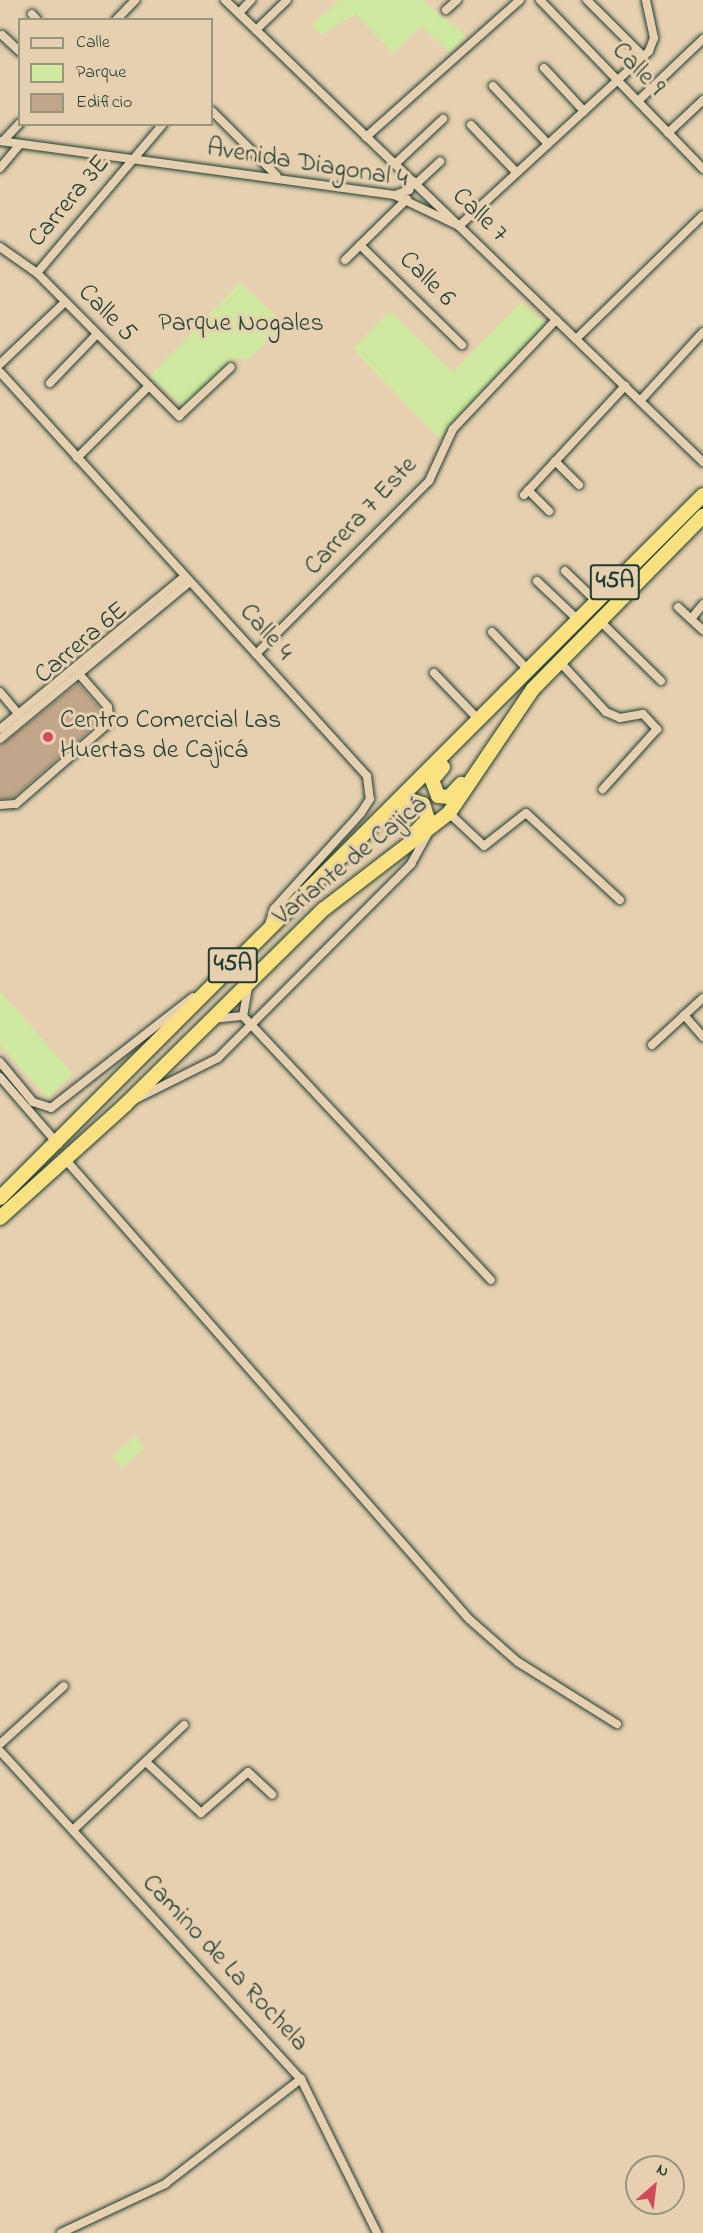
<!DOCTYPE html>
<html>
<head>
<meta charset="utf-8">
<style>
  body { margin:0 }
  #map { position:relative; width:703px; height:2233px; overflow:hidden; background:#e6d0af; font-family:"Indie Flower",sans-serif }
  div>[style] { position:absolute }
  .green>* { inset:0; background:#cfeaa0; transform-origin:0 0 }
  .building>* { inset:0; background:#c2a689 }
  .roads { filter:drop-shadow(0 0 2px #1f3d34) drop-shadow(0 0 2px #1f3d34) }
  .minor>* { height:8px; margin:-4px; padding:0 4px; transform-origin:4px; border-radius:4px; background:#e6d0af }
  .trunk>* { height:14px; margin:-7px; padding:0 7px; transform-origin:7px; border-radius:7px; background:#f9e181 }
  .dots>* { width:16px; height:16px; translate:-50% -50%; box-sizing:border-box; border:3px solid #e6d0af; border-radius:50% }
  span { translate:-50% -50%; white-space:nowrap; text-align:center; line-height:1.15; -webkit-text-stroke:6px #e6d0af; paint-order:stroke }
  .shield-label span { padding:2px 4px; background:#e6d0af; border:2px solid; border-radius:4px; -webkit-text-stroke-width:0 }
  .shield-label { font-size:24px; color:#1f3d34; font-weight:700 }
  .street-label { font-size:26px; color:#1f3d34 }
  .park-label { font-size:26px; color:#284639 }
  .poi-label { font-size:26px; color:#1f3d34 }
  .left { translate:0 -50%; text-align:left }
  .legend { position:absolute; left:18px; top:18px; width:195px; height:108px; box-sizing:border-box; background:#e6d0af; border:2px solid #96957e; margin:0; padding:8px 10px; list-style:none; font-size:18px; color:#1f3d34 }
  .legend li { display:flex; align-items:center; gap:12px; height:30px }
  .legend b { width:30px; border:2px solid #96957e }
  .north { position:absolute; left:625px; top:2155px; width:60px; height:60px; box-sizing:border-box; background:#e6d0af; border:2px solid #96957e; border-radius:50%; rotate:28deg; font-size:16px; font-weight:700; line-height:24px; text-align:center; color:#1f3d34 }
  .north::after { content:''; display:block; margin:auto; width:21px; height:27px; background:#d1495b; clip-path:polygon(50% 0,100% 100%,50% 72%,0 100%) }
</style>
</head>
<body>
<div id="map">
  <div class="green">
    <i style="clip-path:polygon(340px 0,422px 0,466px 36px,450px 53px,421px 26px,393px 53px,356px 14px,321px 35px,312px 25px)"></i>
    <i style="clip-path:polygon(240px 283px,285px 324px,249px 359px,232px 359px,184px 407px,150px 376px)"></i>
    <i style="clip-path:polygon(521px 302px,545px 323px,439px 438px,353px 349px,389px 311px,453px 372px)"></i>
    <i style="clip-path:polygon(0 991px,73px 1074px,48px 1098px,0 1045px)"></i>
    <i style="left:135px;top:1436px;width:15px;height:31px;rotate:48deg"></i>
  </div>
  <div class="building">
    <i style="clip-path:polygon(78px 683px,102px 711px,103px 719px,13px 798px,0 799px,0 746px)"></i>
  </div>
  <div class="roads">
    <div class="minor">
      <i style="left:225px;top:0;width:665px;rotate:44.02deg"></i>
      <i style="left:540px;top:0;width:235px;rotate:46deg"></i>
      <i style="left:587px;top:0;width:79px;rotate:45deg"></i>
      <i style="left:446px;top:10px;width:15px;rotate:-42deg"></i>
      <i style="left:239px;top:13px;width:18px;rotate:-47deg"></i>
      <i style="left:32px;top:14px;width:8px;rotate:50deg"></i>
      <i style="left:116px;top:20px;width:28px;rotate:-46deg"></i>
      <i style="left:256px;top:30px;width:43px;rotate:-44.1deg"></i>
      <i style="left:2px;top:35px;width:25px;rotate:43deg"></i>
      <i style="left:544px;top:68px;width:59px;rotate:47.1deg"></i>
      <i style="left:493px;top:86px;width:80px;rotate:46.5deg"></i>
      <i style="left:638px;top:101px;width:90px;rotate:-43.6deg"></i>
      <i style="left:212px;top:111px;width:91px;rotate:45deg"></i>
      <i style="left:471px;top:125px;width:66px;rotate:46.2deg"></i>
      <i style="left:668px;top:133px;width:48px;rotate:-43.3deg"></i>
      <i style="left:366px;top:137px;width:206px;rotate:-41.7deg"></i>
      <i style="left:0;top:141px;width:398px;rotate:7.8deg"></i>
      <i style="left:394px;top:195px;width:72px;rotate:25.5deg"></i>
      <i style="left:459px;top:226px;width:258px;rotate:-42.6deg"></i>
      <i style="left:649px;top:51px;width:14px;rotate:-69deg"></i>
      <i style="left:654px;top:38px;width:39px;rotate:-102deg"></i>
      <i style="left:3px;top:141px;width:25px;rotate:-47deg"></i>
      <i style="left:395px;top:164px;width:66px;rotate:-43.2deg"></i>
      <i style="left:0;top:168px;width:31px;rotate:-50deg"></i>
      <i style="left:416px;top:184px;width:33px;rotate:-43deg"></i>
      <i style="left:395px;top:195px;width:15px;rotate:-20deg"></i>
      <i style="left:409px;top:190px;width:10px;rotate:-66deg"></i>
      <i style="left:360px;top:245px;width:143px;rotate:44.4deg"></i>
      <i style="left:0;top:247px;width:45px;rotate:35.1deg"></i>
      <i style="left:37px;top:273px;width:202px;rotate:45.2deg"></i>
      <i style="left:179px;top:416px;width:71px;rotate:-43.3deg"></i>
      <i style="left:345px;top:260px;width:87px;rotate:-44.5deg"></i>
      <i style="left:37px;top:273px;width:195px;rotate:-49.8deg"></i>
      <i style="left:576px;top:339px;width:177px;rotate:-44.3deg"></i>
      <i style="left:0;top:364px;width:90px;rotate:-43.6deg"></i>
      <i style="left:0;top:372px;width:546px;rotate:47.75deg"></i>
      <i style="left:367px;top:776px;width:23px;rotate:83deg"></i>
      <i style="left:370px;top:799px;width:17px;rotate:123deg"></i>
      <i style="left:361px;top:813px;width:130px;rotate:132.2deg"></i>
      <i style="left:274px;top:909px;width:19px;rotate:108deg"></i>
      <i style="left:50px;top:383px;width:68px;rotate:-46.2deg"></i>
      <i style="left:640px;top:401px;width:93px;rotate:-47.6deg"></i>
      <i style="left:77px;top:458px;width:102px;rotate:-45deg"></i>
      <i style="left:555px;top:461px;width:34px;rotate:45deg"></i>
      <i style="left:528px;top:490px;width:30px;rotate:45deg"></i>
      <i style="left:524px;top:495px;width:149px;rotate:-47.2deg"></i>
      <i style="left:565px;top:571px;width:43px;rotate:44.1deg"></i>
      <i style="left:537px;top:581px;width:55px;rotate:43.5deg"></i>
      <i style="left:678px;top:607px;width:34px;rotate:43deg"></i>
      <i style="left:691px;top:619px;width:19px;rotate:-51deg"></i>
      <i style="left:599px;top:620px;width:87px;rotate:44.5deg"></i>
      <i style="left:492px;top:632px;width:52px;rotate:46.5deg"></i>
      <i style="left:256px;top:654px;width:245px;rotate:-45deg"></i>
      <i style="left:429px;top:481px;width:57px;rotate:-65.2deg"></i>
      <i style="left:453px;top:429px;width:150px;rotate:-46.6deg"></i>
      <i style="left:559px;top:661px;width:69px;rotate:47.3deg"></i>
      <i style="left:606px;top:712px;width:15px;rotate:23deg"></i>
      <i style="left:620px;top:718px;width:23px;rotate:-10deg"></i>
      <i style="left:643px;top:714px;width:21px;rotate:47deg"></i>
      <i style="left:657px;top:729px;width:81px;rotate:132deg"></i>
      <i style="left:434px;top:673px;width:65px;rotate:46.2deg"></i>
      <i style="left:0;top:692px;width:33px;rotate:50deg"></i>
      <i style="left:0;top:729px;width:240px;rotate:-39.6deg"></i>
      <i style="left:0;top:739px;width:246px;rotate:-39.6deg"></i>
      <i style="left:0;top:805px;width:16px;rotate:-4deg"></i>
      <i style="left:16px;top:804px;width:125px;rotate:-41.1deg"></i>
      <i style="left:110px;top:722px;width:15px;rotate:-98deg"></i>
      <i style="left:108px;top:707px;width:44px;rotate:-131.3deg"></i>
      <i style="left:449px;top:813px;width:48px;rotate:43.3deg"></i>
      <i style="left:484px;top:846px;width:53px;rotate:-38.2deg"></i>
      <i style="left:526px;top:813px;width:128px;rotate:42.8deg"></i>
      <i style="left:684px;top:1015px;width:29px;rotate:49deg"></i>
      <i style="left:243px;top:1016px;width:362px;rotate:46.8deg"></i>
      <i style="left:243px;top:1016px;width:35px;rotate:-80deg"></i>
      <i style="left:213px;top:1019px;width:30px;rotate:-6deg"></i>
      <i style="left:652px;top:1045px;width:69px;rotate:-42.7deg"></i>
      <i style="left:0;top:1062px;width:52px;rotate:50.5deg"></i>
      <i style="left:33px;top:1102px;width:19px;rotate:18deg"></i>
      <i style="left:51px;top:1108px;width:180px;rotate:-38deg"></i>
      <i style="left:0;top:1077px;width:89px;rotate:49.1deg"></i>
      <i style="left:136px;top:1099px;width:92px;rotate:-26.6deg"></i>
      <i style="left:218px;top:1058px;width:274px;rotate:-45.1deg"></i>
      <i style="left:411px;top:864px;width:37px;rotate:-61deg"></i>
      <i style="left:65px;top:1159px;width:612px;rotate:48.71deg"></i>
      <i style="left:469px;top:1619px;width:65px;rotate:41.3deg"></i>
      <i style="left:518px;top:1662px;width:117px;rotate:32.1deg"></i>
      <i style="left:0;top:1744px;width:86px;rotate:-42.2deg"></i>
      <i style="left:0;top:1751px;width:445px;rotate:47.5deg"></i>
      <i style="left:301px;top:2079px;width:172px;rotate:63.7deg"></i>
      <i style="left:146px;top:1762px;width:75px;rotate:42.8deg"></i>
      <i style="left:201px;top:1813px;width:62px;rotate:-41.1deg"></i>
      <i style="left:248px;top:1772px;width:33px;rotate:43deg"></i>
      <i style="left:73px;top:1830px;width:153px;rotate:-43.4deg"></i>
      <i style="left:61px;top:2233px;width:115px;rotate:-25.2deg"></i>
      <i style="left:165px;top:2184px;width:172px;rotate:-37.7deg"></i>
    </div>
    <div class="trunk">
      <i style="left:443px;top:767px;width:17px;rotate:130deg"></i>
      <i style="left:432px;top:780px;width:17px;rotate:69deg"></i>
      <i style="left:438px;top:796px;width:11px;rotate:5deg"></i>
      <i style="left:449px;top:797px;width:18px;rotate:-47deg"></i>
      <i style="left:394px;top:811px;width:21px;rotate:-28deg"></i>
      <i style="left:413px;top:801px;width:10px;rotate:17deg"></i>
      <i style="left:423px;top:804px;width:16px;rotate:72deg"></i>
      <i style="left:428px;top:819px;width:19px;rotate:133deg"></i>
      <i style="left:0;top:1198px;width:994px;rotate:-45deg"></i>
      <i style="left:0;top:1218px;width:169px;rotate:-42.1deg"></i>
      <i style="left:125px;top:1105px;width:279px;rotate:-44.6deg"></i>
      <i style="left:324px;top:909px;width:158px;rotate:-37.5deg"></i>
      <i style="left:449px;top:813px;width:150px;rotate:-55.9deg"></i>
      <i style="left:533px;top:689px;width:243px;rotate:-45.5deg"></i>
    </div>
  </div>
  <div class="dots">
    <i style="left:48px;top:737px;background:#d1495b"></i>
  </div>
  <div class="shield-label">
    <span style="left:615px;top:582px">45A</span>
    <span style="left:233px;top:965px">45A</span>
  </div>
  <div class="street-label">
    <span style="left:637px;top:70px;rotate:46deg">Calle 9</span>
    <span style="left:307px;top:165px;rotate:9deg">Avenida Diagonal 4</span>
    <span style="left:70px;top:202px;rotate:-50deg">Carrera 3E</span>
    <span style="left:479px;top:216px;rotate:44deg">Calle 7</span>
    <span style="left:426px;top:280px;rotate:45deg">Calle 6</span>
    <span style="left:106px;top:314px;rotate:45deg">Calle 5</span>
    <span style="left:362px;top:517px;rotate:-47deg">Carrera 7 Este</span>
    <span style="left:265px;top:633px;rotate:48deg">Calle 4</span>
    <span style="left:82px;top:644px;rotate:-40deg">Carrera 6E</span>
    <span style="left:351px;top:862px;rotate:-39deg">Variante de Cajicá</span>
    <span style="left:224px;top:1964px;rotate:47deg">Camino de La Rochela</span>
  </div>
  <div class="park-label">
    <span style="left:241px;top:325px">Parque Nogales</span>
  </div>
  <div class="poi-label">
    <span class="left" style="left:60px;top:737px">Centro Comercial Las<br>Huertas de Cajicá</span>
  </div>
  <ul class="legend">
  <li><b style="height:8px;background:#e6d0af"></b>Calle</li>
  <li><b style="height:16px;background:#cfeaa0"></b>Parque</li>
  <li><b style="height:16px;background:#c2a689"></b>Edificio</li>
  </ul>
  <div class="north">N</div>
</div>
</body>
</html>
